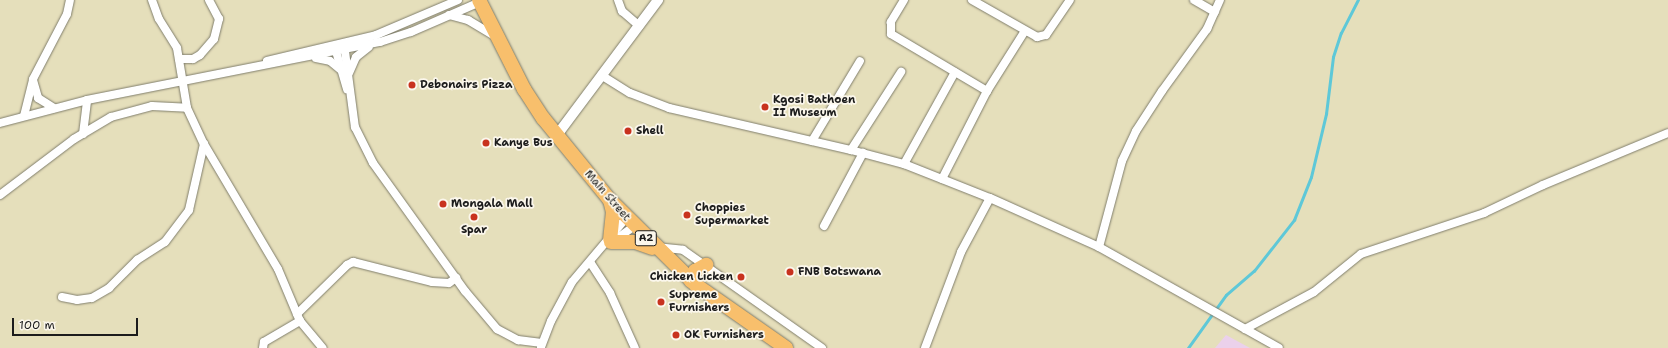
<!DOCTYPE html>
<html>
<head>
<meta charset="utf-8">
<style>
  body { margin:0 }
  #map { position:relative; width:1668px; height:348px; overflow:hidden; background:#e5dfbb; font-family:"Shantell Sans",sans-serif }
  div>[style] { position:absolute }
  .built>* { inset:0; background:#ebd1eb }
  .stream>* { height:2.5px; margin:-1.25px; padding:0 1.25px; transform-origin:1.25px; border-radius:1.25px; background:#5ec8d8 }
  .roads { filter:drop-shadow(0 0 1px #807e6c) drop-shadow(0 0 1px #807e6c) }
  .minor>* { height:8px; margin:-4px; padding:0 4px; transform-origin:4px; border-radius:4px; background:#fff }
  .tertiary>* { height:10px; margin:-5px; padding:0 5px; transform-origin:5px; border-radius:5px; background:#fff }
  .trunk>* { height:14px; margin:-7px; padding:0 7px; transform-origin:7px; border-radius:7px; background:#f8bf6c }
  .dots>* { width:11px; height:11px; translate:-50% -50%; box-sizing:border-box; border:2px solid #fbf7ec; border-radius:50% }
  span { translate:-50% -50%; white-space:nowrap; text-align:center; line-height:1.15; -webkit-text-stroke:3.5px #fbf7ec; paint-order:stroke }
  .shield-label span { padding:1px 3px; background:#fbf7ec; border:1px solid; border-radius:3px; -webkit-text-stroke-width:0 }
  .shield-label { font-size:10px; color:#1c1c1c; font-weight:700 }
  .poi-label { font-size:11px; color:#1c1c1c; font-weight:700 }
  .left { translate:0 -50%; text-align:left }
  .right { translate:-100% -50%; text-align:right }
  .street-label { font-size:11px; color:#1c1c1c }
  .scale { position:absolute; left:12px; top:318px; width:126px; height:18px; box-sizing:border-box; border:2px solid #1c1c1c; border-top:0; padding-left:5px; font-size:12px; line-height:14px; white-space:nowrap; color:#1c1c1c; -webkit-text-stroke:3px #fbf7ec; paint-order:stroke }
</style>
</head>
<body>
<div id="map">
  <div class="built">
    <i style="clip-path:polygon(1226px 335px,1250px 348px,1215px 348px)"></i>
  </div>
  <div class="stream">
    <i style="left:1188px;top:348px;width:65px;rotate:-54.4deg"></i>
    <i style="left:1226px;top:295px;width:37px;rotate:-41deg"></i>
    <i style="left:1254px;top:271px;width:65px;rotate:-51.9deg"></i>
    <i style="left:1294px;top:220px;width:46px;rotate:-68.4deg"></i>
    <i style="left:1311px;top:177px;width:65px;rotate:-76.6deg"></i>
    <i style="left:1326px;top:114px;width:57px;rotate:-83deg"></i>
    <i style="left:1333px;top:57px;width:25px;rotate:-72deg"></i>
    <i style="left:1341px;top:33px;width:37px;rotate:-63deg"></i>
  </div>
  <div class="roads">
    <div class="minor">
      <i style="left:152px;top:0;width:20px;rotate:70deg"></i>
      <i style="left:159px;top:19px;width:34px;rotate:58deg"></i>
      <i style="left:177px;top:48px;width:61px;rotate:80.5deg"></i>
      <i style="left:187px;top:108px;width:40px;rotate:65deg"></i>
      <i style="left:204px;top:144px;width:145px;rotate:59.4deg"></i>
      <i style="left:278px;top:269px;width:56px;rotate:67.1deg"></i>
      <i style="left:300px;top:321px;width:35px;rotate:50deg"></i>
      <i style="left:618px;top:0;width:12px;rotate:70deg"></i>
      <i style="left:622px;top:11px;width:23px;rotate:41deg"></i>
      <i style="left:904px;top:0;width:26px;rotate:121deg"></i>
      <i style="left:891px;top:22px;width:12px;rotate:90deg"></i>
      <i style="left:891px;top:34px;width:112px;rotate:30.7deg"></i>
      <i style="left:972px;top:0;width:75px;rotate:29.6deg"></i>
      <i style="left:1037px;top:37px;width:9px;rotate:-13deg"></i>
      <i style="left:1046px;top:35px;width:42px;rotate:-55.6deg"></i>
      <i style="left:1194px;top:0;width:24px;rotate:30deg"></i>
      <i style="left:449px;top:15px;width:20px;rotate:15deg"></i>
      <i style="left:468px;top:20px;width:33px;rotate:31deg"></i>
      <i style="left:344px;top:44px;width:84px;rotate:82.5deg"></i>
      <i style="left:355px;top:127px;width:40px;rotate:63.4deg"></i>
      <i style="left:373px;top:163px;width:158px;rotate:54.3deg"></i>
      <i style="left:465px;top:291px;width:50px;rotate:49.9deg"></i>
      <i style="left:497px;top:329px;width:24px;rotate:28deg"></i>
      <i style="left:518px;top:340px;width:24px;rotate:7deg"></i>
      <i style="left:335px;top:48px;width:43px;rotate:73.7deg"></i>
      <i style="left:316px;top:58px;width:14px;rotate:12deg"></i>
      <i style="left:330px;top:61px;width:14px;rotate:39deg"></i>
      <i style="left:179px;top:59px;width:14px"></i>
      <i style="left:193px;top:59px;width:8px;rotate:-30deg"></i>
      <i style="left:200px;top:55px;width:21px;rotate:-49deg"></i>
      <i style="left:214px;top:39px;width:21px;rotate:-76deg"></i>
      <i style="left:219px;top:19px;width:21px;rotate:-118deg"></i>
      <i style="left:267px;top:61px;width:112px;rotate:-13.4deg"></i>
      <i style="left:376px;top:35px;width:89px;rotate:-23.1deg"></i>
      <i style="left:349px;top:73px;width:17px;rotate:-66deg"></i>
      <i style="left:356px;top:57px;width:16px;rotate:-38deg"></i>
      <i style="left:601px;top:75px;width:34px;rotate:32deg"></i>
      <i style="left:630px;top:93px;width:42px;rotate:21deg"></i>
      <i style="left:669px;top:108px;width:187px;rotate:13deg"></i>
      <i style="left:851px;top:150px;width:55px;rotate:14.8deg"></i>
      <i style="left:904px;top:164px;width:92px;rotate:21.6deg"></i>
      <i style="left:990px;top:198px;width:120px;rotate:24.2deg"></i>
      <i style="left:1099px;top:247px;width:206px;rotate:29.3deg"></i>
      <i style="left:33px;top:80px;width:19px;rotate:74deg"></i>
      <i style="left:38px;top:98px;width:19px;rotate:32deg"></i>
      <i style="left:24px;top:116px;width:38px;rotate:-76deg"></i>
      <i style="left:33px;top:79px;width:73px;rotate:-62.4deg"></i>
      <i style="left:67px;top:14px;width:14px;rotate:-78deg"></i>
      <i style="left:0;top:123px;width:90px;rotate:-14.8deg"></i>
      <i style="left:87px;top:100px;width:299px;rotate:-11.2deg"></i>
      <i style="left:380px;top:42px;width:33px;rotate:-18deg"></i>
      <i style="left:411px;top:32px;width:75px;rotate:-23.5deg"></i>
      <i style="left:83px;top:134px;width:34px;rotate:-83deg"></i>
      <i style="left:812px;top:141px;width:93px;rotate:-59deg"></i>
      <i style="left:851px;top:150px;width:93px;rotate:-57.3deg"></i>
      <i style="left:904px;top:164px;width:105px;rotate:-61deg"></i>
      <i style="left:942px;top:179px;width:99px;rotate:-62.9deg"></i>
      <i style="left:987px;top:91px;width:71px;rotate:-57.7deg"></i>
      <i style="left:0;top:195px;width:93px;rotate:-37.1deg"></i>
      <i style="left:74px;top:139px;width:43px;rotate:-30.7deg"></i>
      <i style="left:111px;top:117px;width:42px;rotate:-15deg"></i>
      <i style="left:152px;top:106px;width:35px;rotate:3deg"></i>
      <i style="left:824px;top:226px;width:83px;rotate:-61.9deg"></i>
      <i style="left:615px;top:240px;width:24px;rotate:-36deg"></i>
      <i style="left:656px;top:247px;width:27px;rotate:6deg"></i>
      <i style="left:683px;top:250px;width:170px;rotate:35.2deg"></i>
      <i style="left:1099px;top:247px;width:89px;rotate:-75deg"></i>
      <i style="left:1122px;top:161px;width:33px;rotate:-65deg"></i>
      <i style="left:1136px;top:131px;width:48px;rotate:-57deg"></i>
      <i style="left:1162px;top:91px;width:77px;rotate:-54deg"></i>
      <i style="left:1207px;top:29px;width:32px;rotate:-66deg"></i>
      <i style="left:590px;top:262px;width:37px;rotate:57deg"></i>
      <i style="left:610px;top:293px;width:60px;rotate:65.6deg"></i>
      <i style="left:62px;top:297px;width:15px;rotate:11deg"></i>
      <i style="left:77px;top:300px;width:15px;rotate:-8deg"></i>
      <i style="left:92px;top:298px;width:20px;rotate:-30deg"></i>
      <i style="left:109px;top:288px;width:40px;rotate:-45deg"></i>
      <i style="left:137px;top:260px;width:33px;rotate:-33deg"></i>
      <i style="left:165px;top:242px;width:40px;rotate:-53deg"></i>
      <i style="left:189px;top:210px;width:68px;rotate:-77.2deg"></i>
      <i style="left:297px;top:314px;width:70px;rotate:-44.4deg"></i>
      <i style="left:347px;top:265px;width:7px;rotate:-27deg"></i>
      <i style="left:353px;top:262px;width:81px;rotate:14.2deg"></i>
      <i style="left:432px;top:282px;width:17px;rotate:3deg"></i>
      <i style="left:449px;top:283px;width:9px;rotate:-36deg"></i>
      <i style="left:1245px;top:329px;width:78px;rotate:-28.2deg"></i>
      <i style="left:1314px;top:292px;width:60px;rotate:-39deg"></i>
      <i style="left:1361px;top:254px;width:130px;rotate:-18.4deg"></i>
      <i style="left:1484px;top:213px;width:65px;rotate:-25.4deg"></i>
      <i style="left:1543px;top:185px;width:135px;rotate:-22.6deg"></i>
      <i style="left:541px;top:347px;width:28px;rotate:-69deg"></i>
      <i style="left:551px;top:321px;width:44px;rotate:-61.7deg"></i>
      <i style="left:572px;top:282px;width:84px;rotate:-49.8deg"></i>
      <i style="left:263px;top:348px;width:6px;rotate:-81deg"></i>
      <i style="left:264px;top:342px;width:42px;rotate:-30.3deg"></i>
      <i style="left:925px;top:348px;width:103px;rotate:-69.4deg"></i>
      <i style="left:961px;top:252px;width:61px;rotate:-61.8deg"></i>
    </div>
    <div class="tertiary">
      <i style="left:557px;top:135px;width:169px;rotate:-53.2deg"></i>
    </div>
    <div class="trunk">
      <i style="left:479px;top:0;width:100px;rotate:63.2deg"></i>
      <i style="left:524px;top:89px;width:35px;rotate:57deg"></i>
      <i style="left:543px;top:118px;width:104px;rotate:50.8deg"></i>
      <i style="left:609px;top:199px;width:122px;rotate:44.7deg"></i>
      <i style="left:696px;top:285px;width:110px;rotate:35deg"></i>
      <i style="left:610px;top:200px;width:12px;rotate:76deg"></i>
      <i style="left:613px;top:212px;width:27px;rotate:96deg"></i>
      <i style="left:611px;top:242px;width:24px"></i>
      <i style="left:635px;top:242px;width:18px;rotate:19deg"></i>
      <i style="left:691px;top:281px;width:11px;rotate:-68deg"></i>
      <i style="left:695px;top:271px;width:13px;rotate:-29deg"></i>
    </div>
  </div>
  <div class="dots">
    <i style="left:412px;top:85px;background:#c8321e"></i>
    <i style="left:765px;top:107px;background:#c8321e"></i>
    <i style="left:628px;top:131px;background:#c8321e"></i>
    <i style="left:486px;top:143px;background:#c8321e"></i>
    <i style="left:443px;top:204px;background:#c8321e"></i>
    <i style="left:687px;top:215px;background:#c8321e"></i>
    <i style="left:474px;top:217px;background:#c8321e"></i>
    <i style="left:790px;top:272px;background:#c8321e"></i>
    <i style="left:741px;top:277px;background:#c8321e"></i>
    <i style="left:661px;top:302px;background:#c8321e"></i>
    <i style="left:676px;top:335px;background:#c8321e"></i>
  </div>
  <div class="shield-label">
    <span style="left:646px;top:238px">A2</span>
  </div>
  <div class="poi-label">
    <span class="left" style="left:420px;top:85px">Debonairs Pizza</span>
    <span class="left" style="left:773px;top:107px">Kgosi Bathoen<br>II Museum</span>
    <span class="left" style="left:636px;top:131px">Shell</span>
    <span class="left" style="left:494px;top:143px">Kanye Bus</span>
    <span class="left" style="left:451px;top:204px">Mongala Mall</span>
    <span class="left" style="left:695px;top:215px">Choppies<br>Supermarket</span>
    <span style="left:474px;top:230px">Spar</span>
    <span class="left" style="left:798px;top:272px">FNB Botswana</span>
    <span class="right" style="left:733px;top:277px">Chicken Licken</span>
    <span class="left" style="left:669px;top:302px">Supreme<br>Furnishers</span>
    <span class="left" style="left:684px;top:335px">OK Furnishers</span>
  </div>
  <div class="street-label">
    <span style="left:607px;top:196px;rotate:49deg">Main Street</span>
  </div>
  <div class="scale">100 m</div>
</div>
</body>
</html>
